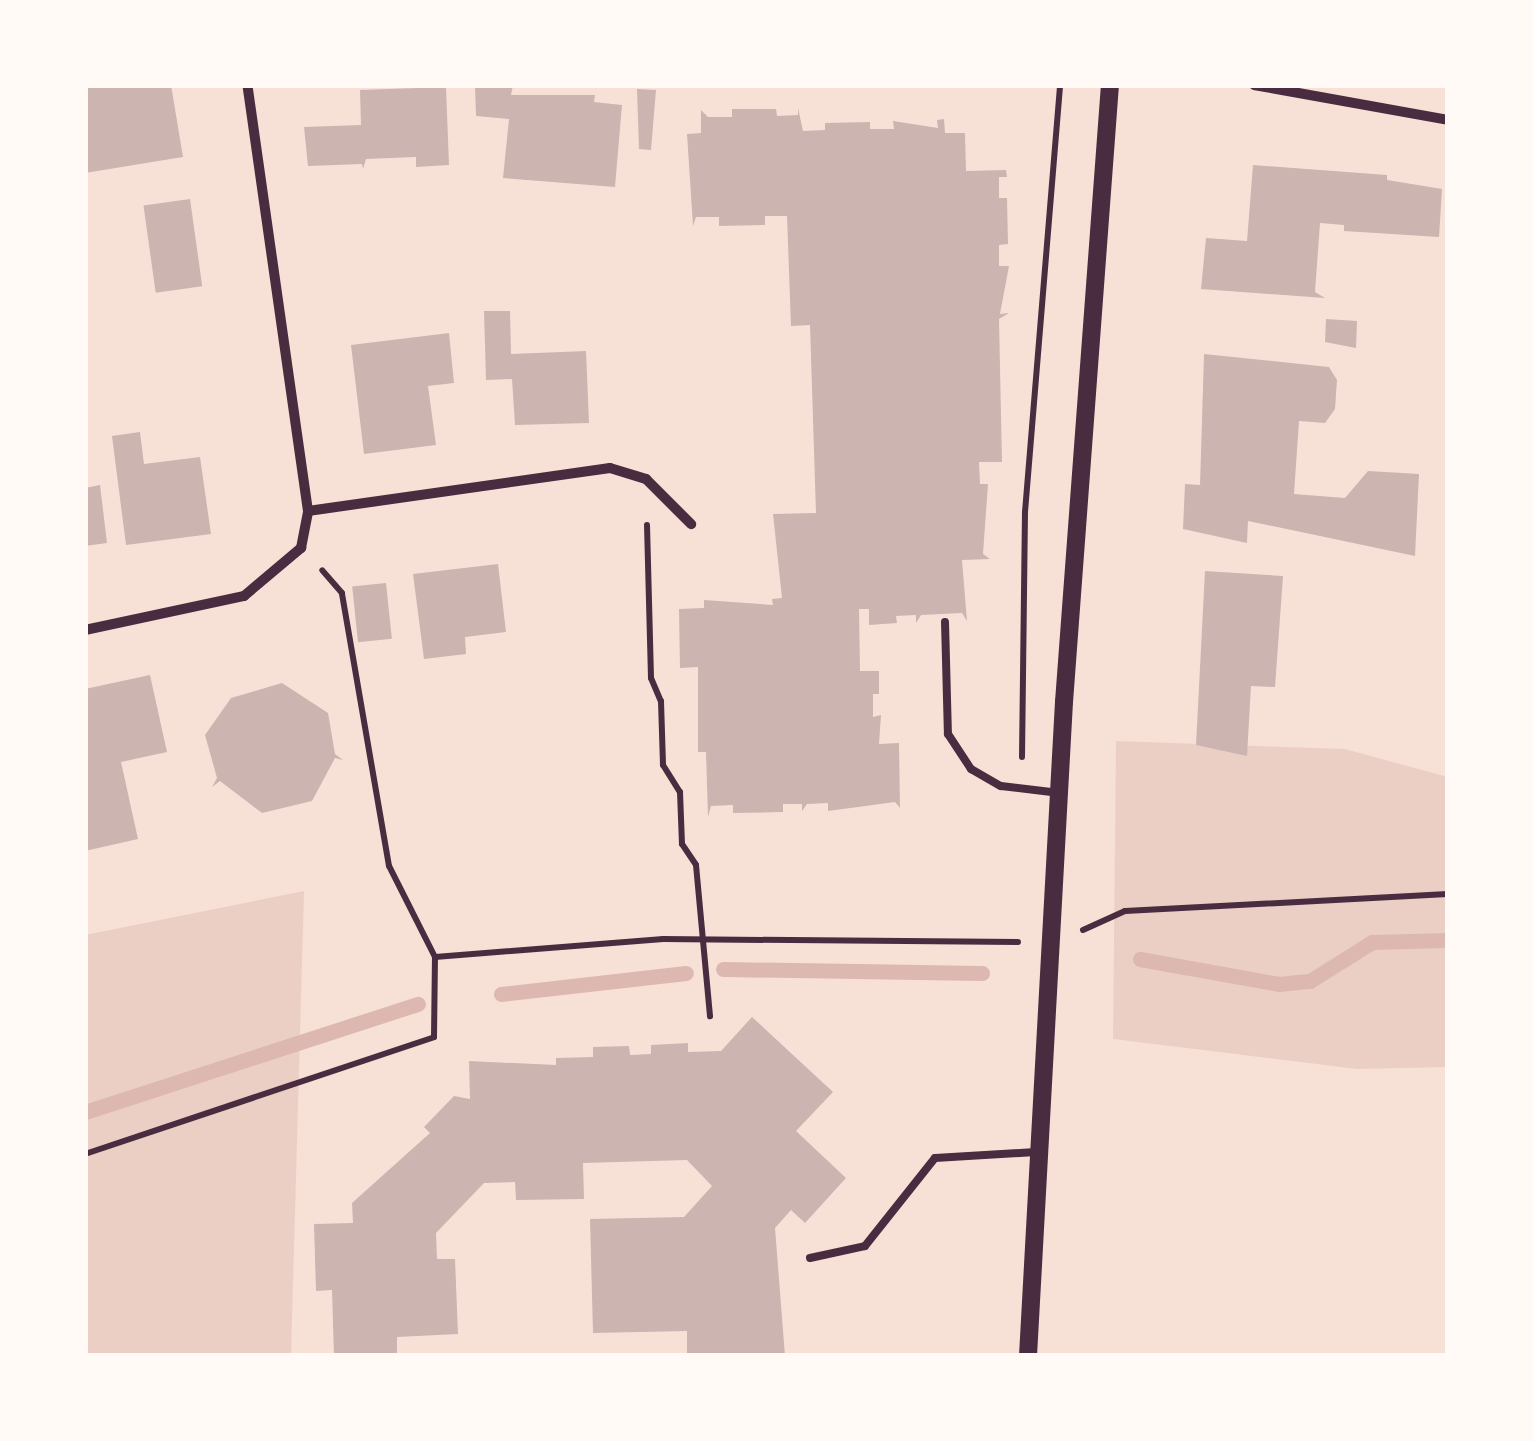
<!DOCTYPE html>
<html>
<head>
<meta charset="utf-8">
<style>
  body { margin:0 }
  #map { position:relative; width:1533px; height:1441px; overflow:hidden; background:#f7e1d7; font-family:Manrope,sans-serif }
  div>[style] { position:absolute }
  .green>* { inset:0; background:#ebcfc5 }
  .stream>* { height:15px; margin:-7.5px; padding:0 7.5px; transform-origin:7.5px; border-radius:7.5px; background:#dcb8b0 }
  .building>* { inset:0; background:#ccb4b1; transform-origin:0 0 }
  .path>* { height:6px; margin:-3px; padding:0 3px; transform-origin:3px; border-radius:3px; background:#4a2c40 }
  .service>* { height:8px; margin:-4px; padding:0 4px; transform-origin:4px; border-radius:4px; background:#4a2c40 }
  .minor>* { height:10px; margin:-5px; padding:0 5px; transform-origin:5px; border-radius:5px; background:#4a2c40 }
  .tertiary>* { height:18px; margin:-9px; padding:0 9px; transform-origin:9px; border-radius:9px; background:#4a2c40 }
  span { translate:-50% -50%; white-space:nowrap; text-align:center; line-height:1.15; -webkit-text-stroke:10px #fffaf5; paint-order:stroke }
  .frame { position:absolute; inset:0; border:88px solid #fffaf5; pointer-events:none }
</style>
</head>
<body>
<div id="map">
  <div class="green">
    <i style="clip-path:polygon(1116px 741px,1345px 749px,1448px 777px,1448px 1067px,1357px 1069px,1113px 1039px)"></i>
    <i style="clip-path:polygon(304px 891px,291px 1356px,85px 1356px,85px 935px)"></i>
  </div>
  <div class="stream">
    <i style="left:1140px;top:959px;width:141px;rotate:10.2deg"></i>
    <i style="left:1279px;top:984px;width:31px;rotate:-6deg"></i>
    <i style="left:1310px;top:981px;width:73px;rotate:-32.2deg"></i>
    <i style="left:1372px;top:942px;width:76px;rotate:-1.5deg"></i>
    <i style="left:723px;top:969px;width:259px;rotate:0.9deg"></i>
    <i style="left:501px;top:994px;width:186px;rotate:-6.5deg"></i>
    <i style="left:85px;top:1112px;width:350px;rotate:-18deg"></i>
  </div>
  <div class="building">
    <i style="clip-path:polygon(171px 85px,183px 157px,85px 173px,85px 87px)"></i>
    <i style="clip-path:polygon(475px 85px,513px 85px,511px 95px,595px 95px,594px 102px,622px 105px,615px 187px,503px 178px,509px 119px,476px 116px)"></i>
    <i style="clip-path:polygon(446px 87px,449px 165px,416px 167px,416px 157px,366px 159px,363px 169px,362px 164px,308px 166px,304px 127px,361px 125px,360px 90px)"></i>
    <i style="clip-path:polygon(637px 89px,656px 90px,651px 150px,639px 149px)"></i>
    <i style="clip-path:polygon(798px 108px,803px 131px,825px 130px,825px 123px,870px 122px,870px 129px,894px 129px,893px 121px,938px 128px,937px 120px,944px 119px,945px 133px,965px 133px,966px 171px,1006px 170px,1007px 177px,999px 177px,999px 198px,1007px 198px,1008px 244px,999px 245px,999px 266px,1009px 266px,1000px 314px,1009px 313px,999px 319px,1002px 462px,979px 462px,980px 484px,988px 484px,983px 554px,990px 559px,962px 560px,967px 621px,962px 613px,921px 615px,916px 623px,916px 615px,896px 616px,897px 623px,869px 625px,869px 609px,859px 609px,860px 671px,879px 671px,879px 694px,873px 694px,873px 717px,881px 715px,879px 744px,899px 743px,900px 808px,895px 802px,828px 811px,828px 803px,807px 804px,802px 811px,802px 804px,783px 804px,783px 812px,733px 813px,733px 805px,711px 806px,708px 817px,706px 752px,698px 752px,698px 667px,680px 668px,679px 609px,704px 608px,704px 600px,773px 605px,772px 599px,782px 598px,773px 514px,816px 513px,810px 325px,791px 326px,787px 216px,765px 216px,765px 225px,719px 226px,719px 217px,696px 217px,693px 226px,687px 134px,701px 133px,701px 110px,708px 117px,732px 117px,732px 109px,776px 109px,777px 116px,798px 115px)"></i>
    <i style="clip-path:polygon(1253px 165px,1387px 175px,1387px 180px,1442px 189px,1439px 237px,1344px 231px,1344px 225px,1320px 223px,1315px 292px,1325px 298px,1201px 289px,1206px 238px,1247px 241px)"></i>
    <i style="left:190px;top:199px;width:88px;height:47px;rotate:82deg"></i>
    <i style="clip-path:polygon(484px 311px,510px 311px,511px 354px,586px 351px,589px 423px,515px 425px,512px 379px,486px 380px)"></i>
    <i style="clip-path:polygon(1326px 319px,1357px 321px,1356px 348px,1325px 342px)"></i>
    <i style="clip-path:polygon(449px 333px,454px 383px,428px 386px,436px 445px,364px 454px,351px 345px)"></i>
    <i style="clip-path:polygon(1204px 354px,1329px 367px,1337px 380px,1335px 409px,1325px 423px,1299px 421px,1294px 494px,1345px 498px,1368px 471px,1419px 474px,1415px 556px,1248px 521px,1247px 543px,1183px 529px,1185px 484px,1200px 485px)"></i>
    <i style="clip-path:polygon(140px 432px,144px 464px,200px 457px,211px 534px,126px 545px,112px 436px)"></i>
    <i style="clip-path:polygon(100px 485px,107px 543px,85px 546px,85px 488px)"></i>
    <i style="clip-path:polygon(498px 564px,506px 632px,465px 637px,466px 654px,424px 659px,413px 574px)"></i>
    <i style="clip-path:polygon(1205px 571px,1283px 576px,1275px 687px,1251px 686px,1247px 756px,1196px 745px)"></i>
    <i style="left:386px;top:583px;width:56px;height:34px;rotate:84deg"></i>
    <i style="clip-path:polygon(150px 675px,167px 752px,121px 762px,138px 839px,85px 851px,85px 689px)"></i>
    <i style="clip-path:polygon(282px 683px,328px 713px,335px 754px,343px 760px,335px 758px,312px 801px,262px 813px,220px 781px,212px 787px,217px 778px,205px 735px,231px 698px)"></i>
    <i style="clip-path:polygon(752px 1017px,833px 1092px,796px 1131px,846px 1178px,805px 1223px,791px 1210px,775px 1228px,785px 1356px,687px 1356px,687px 1331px,593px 1333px,590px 1219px,684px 1217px,712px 1186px,687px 1160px,583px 1163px,584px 1199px,516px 1200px,515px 1182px,484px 1183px,436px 1233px,437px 1259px,455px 1259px,458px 1334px,397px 1337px,397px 1356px,334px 1356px,332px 1290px,316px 1291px,314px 1224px,353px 1223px,352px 1203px,430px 1133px,424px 1127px,454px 1096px,470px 1099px,469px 1061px,556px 1065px,556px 1058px,593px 1057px,593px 1047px,629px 1046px,630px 1055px,651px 1054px,651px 1045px,688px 1043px,688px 1052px,721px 1051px)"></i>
  </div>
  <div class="path">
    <i style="left:647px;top:525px;width:153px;rotate:88.5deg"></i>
    <i style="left:651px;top:678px;width:25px;rotate:67deg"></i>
    <i style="left:661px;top:701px;width:64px;rotate:88.2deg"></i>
    <i style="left:663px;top:765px;width:32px;rotate:58deg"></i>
    <i style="left:680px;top:792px;width:52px;rotate:87.8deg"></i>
    <i style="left:682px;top:844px;width:25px;rotate:56deg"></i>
    <i style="left:696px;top:865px;width:152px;rotate:84.7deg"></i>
    <i style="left:1022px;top:757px;width:245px;rotate:-89.3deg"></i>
    <i style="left:1025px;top:512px;width:428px;rotate:-85.3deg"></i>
    <i style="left:1083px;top:930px;width:46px;rotate:-24.3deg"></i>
    <i style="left:1125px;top:911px;width:323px;rotate:-3deg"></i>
    <i style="left:435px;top:957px;width:229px;rotate:-4.5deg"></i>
    <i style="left:663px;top:939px;width:355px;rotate:0.5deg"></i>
    <i style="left:85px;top:1154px;width:368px;rotate:-18.5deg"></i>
    <i style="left:434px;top:1037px;width:80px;rotate:-89.3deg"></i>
    <i style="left:435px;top:957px;width:102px;rotate:-116.8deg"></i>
    <i style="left:389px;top:866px;width:277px;rotate:-99.8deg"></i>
    <i style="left:342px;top:593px;width:30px;rotate:-131deg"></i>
  </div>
  <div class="service">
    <i style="left:945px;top:622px;width:112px;rotate:88.5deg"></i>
    <i style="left:948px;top:734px;width:42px;rotate:56.7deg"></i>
    <i style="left:971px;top:769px;width:34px;rotate:30deg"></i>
    <i style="left:1001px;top:786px;width:59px;rotate:6.8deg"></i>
    <i style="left:810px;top:1258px;width:56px;rotate:-12.3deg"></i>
    <i style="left:865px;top:1246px;width:112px;rotate:-51.5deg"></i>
    <i style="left:935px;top:1158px;width:101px;rotate:-3.4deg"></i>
  </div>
  <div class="minor">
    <i style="left:1254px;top:85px;width:197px;rotate:10.2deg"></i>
    <i style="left:308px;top:511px;width:305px;rotate:-8.1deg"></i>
    <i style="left:610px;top:468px;width:38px;rotate:17deg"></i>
    <i style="left:646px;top:479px;width:64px;rotate:45deg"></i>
    <i style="left:85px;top:630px;width:163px;rotate:-12.1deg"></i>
    <i style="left:244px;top:596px;width:75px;rotate:-40.1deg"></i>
    <i style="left:301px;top:548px;width:38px;rotate:-79deg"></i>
    <i style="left:308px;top:511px;width:430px;rotate:-98.1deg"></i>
  </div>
  <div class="tertiary">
    <i style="left:1028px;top:1356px;width:655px;rotate:-86.85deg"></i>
    <i style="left:1064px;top:702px;width:619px;rotate:-85.74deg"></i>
  </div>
  <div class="frame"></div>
</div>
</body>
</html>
